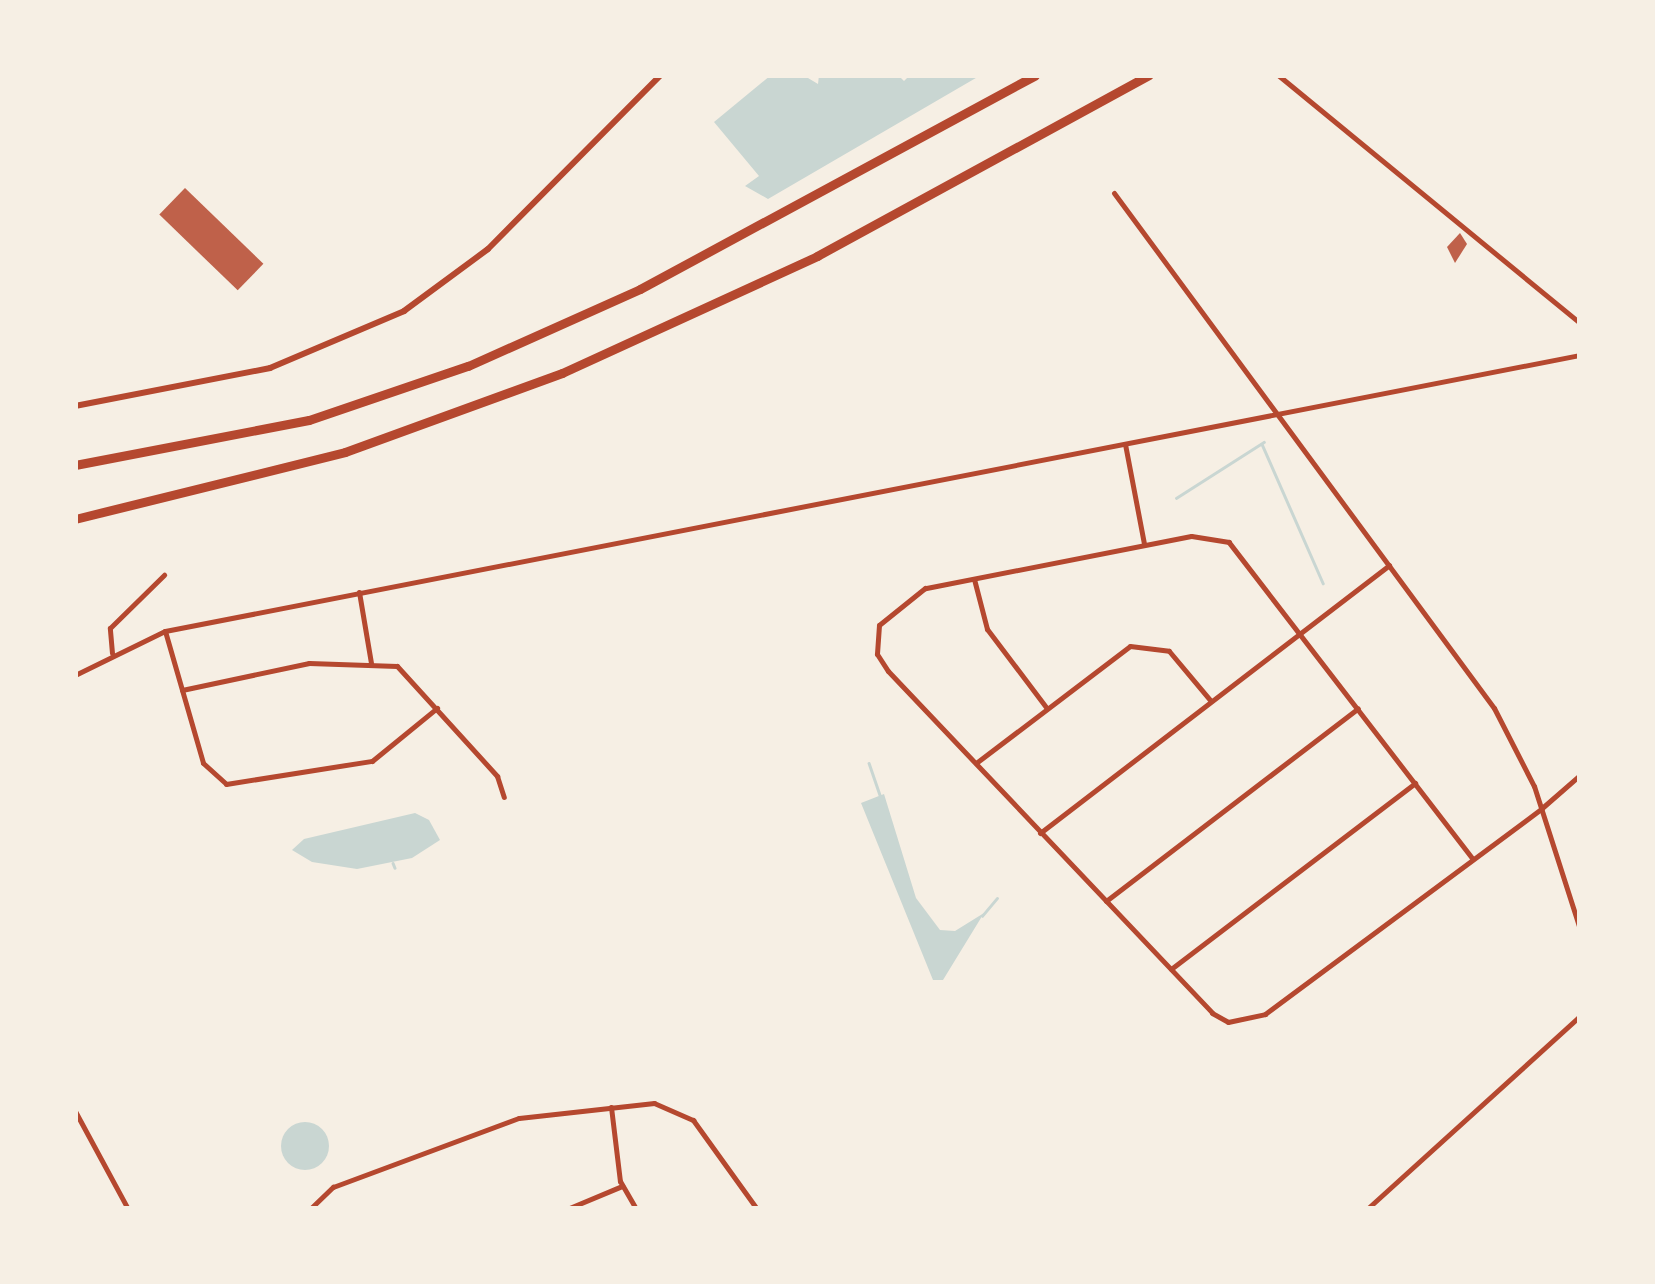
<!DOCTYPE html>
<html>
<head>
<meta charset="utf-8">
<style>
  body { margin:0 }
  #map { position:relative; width:1655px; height:1284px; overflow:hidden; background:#f6efe4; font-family:"PT Sans",sans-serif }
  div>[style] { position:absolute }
  .water>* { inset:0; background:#c9d6d2 }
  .round { border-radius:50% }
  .stream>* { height:2.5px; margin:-1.25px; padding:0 1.25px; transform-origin:1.25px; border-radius:1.25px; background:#c9d6d2 }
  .building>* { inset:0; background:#bf614a; transform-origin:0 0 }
  .minor>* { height:5px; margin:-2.5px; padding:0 2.5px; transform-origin:2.5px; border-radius:2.5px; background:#b5482f }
  .tertiary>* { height:5px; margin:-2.5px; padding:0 2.5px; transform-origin:2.5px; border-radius:2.5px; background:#b5482f }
  .secondary>* { height:6px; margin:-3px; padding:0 3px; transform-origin:3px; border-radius:3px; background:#b5482f }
  .motorway>* { height:9px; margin:-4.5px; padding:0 4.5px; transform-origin:4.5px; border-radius:4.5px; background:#b5482f }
  span { translate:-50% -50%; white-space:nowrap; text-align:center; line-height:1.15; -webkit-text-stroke:10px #f6efe4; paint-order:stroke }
  .frame { position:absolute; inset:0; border:78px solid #f6efe4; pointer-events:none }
</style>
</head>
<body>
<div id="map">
  <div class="water">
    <i style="clip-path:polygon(771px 75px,803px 75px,818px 84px,819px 75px,898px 75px,904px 81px,910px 75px,981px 75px,768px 199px,745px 186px,759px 176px,714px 122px)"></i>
    <i style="clip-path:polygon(884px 794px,916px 898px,940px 930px,955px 931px,984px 913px,943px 980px,933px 980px,861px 803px)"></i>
    <i style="clip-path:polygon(415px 813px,429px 820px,440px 840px,412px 858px,357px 869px,312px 862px,292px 850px,304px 839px)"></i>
    <i class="round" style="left:281px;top:1122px;width:48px;height:48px"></i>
  </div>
  <div class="stream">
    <i style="left:1262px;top:444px;width:152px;rotate:66.3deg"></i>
    <i style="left:1176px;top:498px;width:104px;rotate:-32.5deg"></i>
    <i style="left:869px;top:763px;width:34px;rotate:71deg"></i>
    <i style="left:393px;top:863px;width:5px;rotate:68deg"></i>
    <i style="left:982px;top:916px;width:23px;rotate:-50deg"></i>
  </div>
  <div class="building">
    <i style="left:185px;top:188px;width:109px;height:37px;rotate:44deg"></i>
    <i style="clip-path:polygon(1460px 233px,1467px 244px,1455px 263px,1447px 247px)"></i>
  </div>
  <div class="minor">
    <i style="left:1114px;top:193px;width:640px;rotate:53.58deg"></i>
    <i style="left:1494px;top:708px;width:88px;rotate:62.9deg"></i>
    <i style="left:1534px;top:786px;width:150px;rotate:72.2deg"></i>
    <i style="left:1125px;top:444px;width:102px;rotate:79.2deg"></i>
    <i style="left:974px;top:579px;width:52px;rotate:75.4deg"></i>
    <i style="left:987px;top:629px;width:98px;rotate:52.9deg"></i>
    <i style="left:359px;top:592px;width:72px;rotate:80.4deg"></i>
    <i style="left:165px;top:631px;width:137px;rotate:73.9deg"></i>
    <i style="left:203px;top:763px;width:31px;rotate:42deg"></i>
    <i style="left:226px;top:784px;width:148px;rotate:-9deg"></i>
    <i style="left:372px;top:761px;width:84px;rotate:-39.2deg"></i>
    <i style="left:112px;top:653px;width:25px;rotate:-95deg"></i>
    <i style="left:110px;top:628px;width:76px;rotate:-44.5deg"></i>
    <i style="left:182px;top:690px;width:130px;rotate:-12deg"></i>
    <i style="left:309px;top:663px;width:88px;rotate:2deg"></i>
    <i style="left:397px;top:666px;width:149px;rotate:47.7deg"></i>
    <i style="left:497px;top:776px;width:22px;rotate:72deg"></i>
    <i style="left:976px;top:763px;width:193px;rotate:-37.2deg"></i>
    <i style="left:1130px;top:646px;width:39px;rotate:7deg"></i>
    <i style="left:1169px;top:651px;width:65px;rotate:50deg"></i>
    <i style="left:1040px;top:833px;width:440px;rotate:-37.5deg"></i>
    <i style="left:1472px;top:858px;width:399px;rotate:-127.6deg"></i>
    <i style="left:1229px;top:542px;width:38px;rotate:-171deg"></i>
    <i style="left:1191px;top:536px;width:271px;rotate:168.9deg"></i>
    <i style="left:925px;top:588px;width:59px;rotate:141.2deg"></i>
    <i style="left:879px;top:625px;width:29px;rotate:94deg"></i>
    <i style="left:877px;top:654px;width:20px;rotate:57deg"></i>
    <i style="left:888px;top:671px;width:471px;rotate:46.5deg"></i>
    <i style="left:1212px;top:1013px;width:18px;rotate:29deg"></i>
    <i style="left:1228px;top:1022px;width:38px;rotate:-12deg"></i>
    <i style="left:1265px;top:1014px;width:345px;rotate:-36.6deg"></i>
    <i style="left:1542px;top:808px;width:50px;rotate:-41deg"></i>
    <i style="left:1106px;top:901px;width:317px;rotate:-37.4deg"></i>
    <i style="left:1171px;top:969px;width:307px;rotate:-37.3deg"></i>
    <i style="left:611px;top:1107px;width:75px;rotate:83.1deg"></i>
    <i style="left:620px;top:1181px;width:32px;rotate:60deg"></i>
    <i style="left:310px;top:1209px;width:32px;rotate:-44deg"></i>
    <i style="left:333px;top:1187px;width:198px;rotate:-20.4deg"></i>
    <i style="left:519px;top:1118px;width:136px;rotate:-6.3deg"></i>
    <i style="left:654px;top:1103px;width:43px;rotate:23.6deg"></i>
    <i style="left:693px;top:1120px;width:110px;rotate:54.3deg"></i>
    <i style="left:567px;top:1209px;width:60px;rotate:-22.7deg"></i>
    <i style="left:1367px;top:1209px;width:287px;rotate:-42.2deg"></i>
  </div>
  <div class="tertiary">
    <i style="left:1278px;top:75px;width:391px;rotate:39.4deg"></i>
    <i style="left:75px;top:675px;width:100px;rotate:-26.1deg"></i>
    <i style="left:165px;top:631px;width:1442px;rotate:-11.04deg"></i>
    <i style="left:75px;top:1111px;width:111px;rotate:61.6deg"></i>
  </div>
  <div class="secondary">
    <i style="left:75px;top:406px;width:199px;rotate:-11deg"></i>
    <i style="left:270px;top:368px;width:146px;rotate:-23deg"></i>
    <i style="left:404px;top:311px;width:104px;rotate:-36.4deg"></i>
    <i style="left:488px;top:249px;width:245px;rotate:-45.2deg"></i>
  </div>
  <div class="motorway">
    <i style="left:75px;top:465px;width:238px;rotate:-10.9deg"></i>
    <i style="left:309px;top:420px;width:168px;rotate:-18.8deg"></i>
    <i style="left:468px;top:366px;width:188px;rotate:-24.1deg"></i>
    <i style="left:640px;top:289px;width:449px;rotate:-28.4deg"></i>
    <i style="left:75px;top:519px;width:278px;rotate:-13.9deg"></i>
    <i style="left:345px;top:452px;width:231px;rotate:-20deg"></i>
    <i style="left:562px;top:373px;width:281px;rotate:-24.6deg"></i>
    <i style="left:817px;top:256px;width:378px;rotate:-28.6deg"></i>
  </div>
  <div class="frame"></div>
</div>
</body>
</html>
